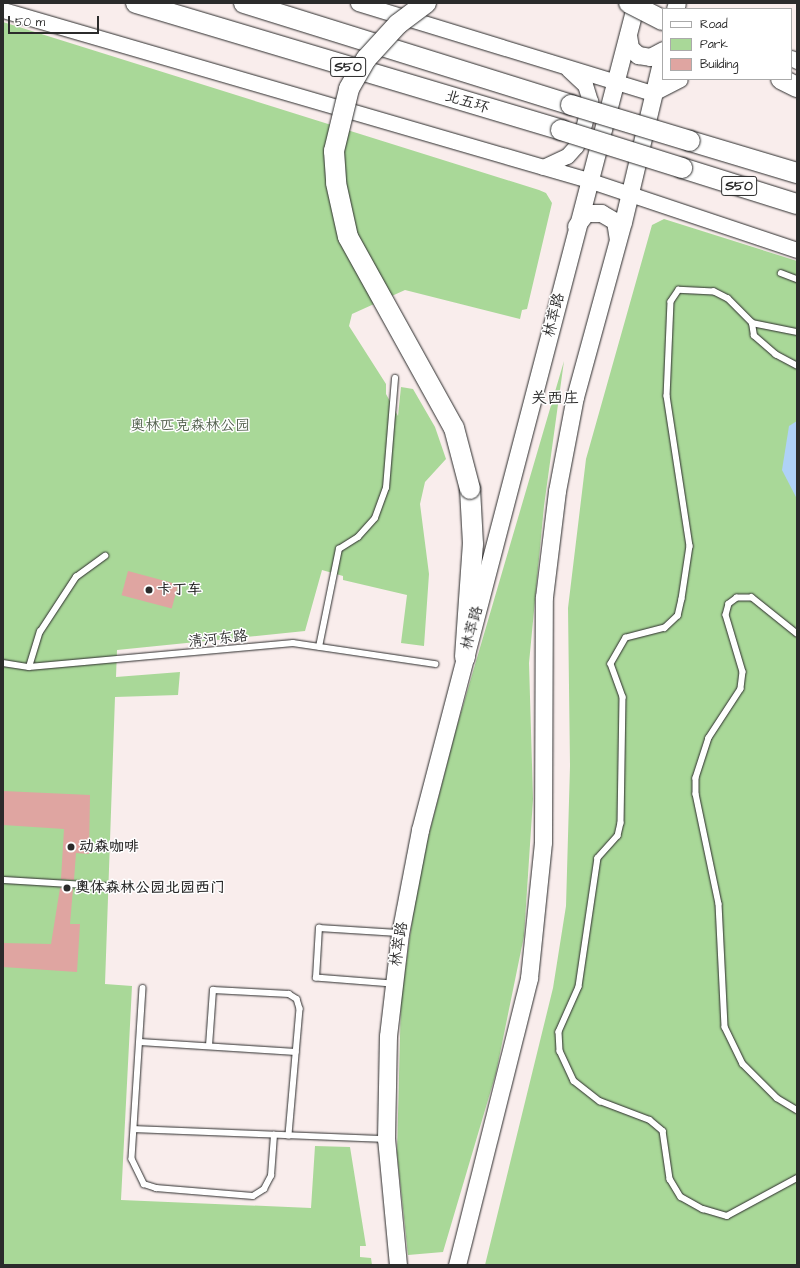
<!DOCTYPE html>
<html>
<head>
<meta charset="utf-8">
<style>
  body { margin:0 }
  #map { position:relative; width:800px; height:1268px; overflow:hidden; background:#f9edec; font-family:"Architects Daughter","LXGW WenKai TC",sans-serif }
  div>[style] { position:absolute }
  .green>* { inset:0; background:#a9d898 }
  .water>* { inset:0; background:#afd2f7 }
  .building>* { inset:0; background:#dfa5a1; transform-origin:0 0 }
  .roads { filter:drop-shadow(0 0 1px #2b2b2b) drop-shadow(0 0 1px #2b2b2b) }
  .lane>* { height:5.5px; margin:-2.75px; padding:0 2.75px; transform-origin:2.75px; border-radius:2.75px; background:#fff }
  .secondary>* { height:15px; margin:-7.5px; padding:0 7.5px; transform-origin:7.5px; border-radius:7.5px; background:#fff }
  .primary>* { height:17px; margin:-8.5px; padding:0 8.5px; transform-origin:8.5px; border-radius:8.5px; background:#fff }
  .highway>* { height:20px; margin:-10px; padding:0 10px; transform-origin:10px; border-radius:10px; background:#fff }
  .bridges { filter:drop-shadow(0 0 1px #2b2b2b) drop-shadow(0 0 1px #2b2b2b) }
  .highway-bridge>* { height:20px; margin:-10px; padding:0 10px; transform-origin:10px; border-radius:10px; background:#fff }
  .dots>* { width:11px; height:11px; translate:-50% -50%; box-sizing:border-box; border:2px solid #fff; border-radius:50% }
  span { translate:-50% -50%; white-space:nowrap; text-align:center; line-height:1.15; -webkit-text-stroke:3px #fff; paint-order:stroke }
  .shield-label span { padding:1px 3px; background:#fff; border:1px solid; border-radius:3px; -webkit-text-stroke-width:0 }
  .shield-label { font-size:14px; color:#2b2b2b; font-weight:700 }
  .street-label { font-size:15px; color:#2b2b2b }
  .park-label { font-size:15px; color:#515f4c }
  .poi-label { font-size:15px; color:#2b2b2b; font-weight:700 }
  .left { translate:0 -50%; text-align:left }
  .neighbourhood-label { font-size:16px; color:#2b2b2b }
  .frame { position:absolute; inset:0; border:4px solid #2b2b2b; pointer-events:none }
  .legend { position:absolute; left:662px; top:8px; width:130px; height:72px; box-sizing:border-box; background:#fff; border:1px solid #aaa; margin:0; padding:5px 7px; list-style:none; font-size:12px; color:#2b2b2b }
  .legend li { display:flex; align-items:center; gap:8px; height:20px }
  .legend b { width:20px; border:1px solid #aaa }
  .scale { position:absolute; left:8px; top:16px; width:91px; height:18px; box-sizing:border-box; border:2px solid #2b2b2b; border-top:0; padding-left:5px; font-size:12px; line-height:14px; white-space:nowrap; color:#2b2b2b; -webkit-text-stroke:3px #fff; paint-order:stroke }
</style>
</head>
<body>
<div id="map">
  <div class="green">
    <i style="clip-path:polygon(3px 22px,539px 190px,546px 193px,552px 203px,527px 309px,522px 310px,520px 319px,405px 290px,352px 314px,349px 326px,386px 384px,386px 394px,398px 416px,401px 387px,413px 389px,435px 427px,446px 459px,425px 482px,420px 504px,429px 574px,424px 646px,401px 643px,407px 595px,343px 580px,343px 576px,322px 570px,305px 631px,117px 650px,116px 677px,180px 672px,178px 695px,115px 697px,105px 984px,132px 986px,121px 1200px,311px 1208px,315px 1146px,350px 1147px,366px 1246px,360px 1246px,360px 1257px,371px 1258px,372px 1265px,3px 1265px)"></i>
    <i style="clip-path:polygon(664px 219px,797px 261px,797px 1265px,485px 1265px,553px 988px,566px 906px,570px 766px,568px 608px,586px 459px,652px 225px)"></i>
    <i style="clip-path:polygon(564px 361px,544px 506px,529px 663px,533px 799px,524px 936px,496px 1073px,443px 1252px,408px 1255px,397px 1153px,401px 999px,419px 873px,455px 733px)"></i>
  </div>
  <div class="water">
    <i style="clip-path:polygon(797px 421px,797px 499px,782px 470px,789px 426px)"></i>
  </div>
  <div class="building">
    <i style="left:128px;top:571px;width:52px;height:25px;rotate:15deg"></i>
    <i style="clip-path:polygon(3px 791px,90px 795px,89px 854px,76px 853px,74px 880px,61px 879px,64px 829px,3px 825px)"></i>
    <i style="clip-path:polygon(60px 888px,73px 889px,70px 924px,80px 924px,77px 972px,3px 967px,3px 943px,51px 944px)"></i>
  </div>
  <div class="roads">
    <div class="lane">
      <i style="left:781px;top:273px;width:17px;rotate:21deg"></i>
      <i style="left:752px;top:323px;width:46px;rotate:11.3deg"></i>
      <i style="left:797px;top:366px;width:24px;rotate:-152deg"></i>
      <i style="left:776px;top:355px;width:29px;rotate:-139deg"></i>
      <i style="left:754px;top:336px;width:13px;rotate:-99deg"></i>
      <i style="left:752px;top:323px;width:34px;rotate:-135deg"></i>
      <i style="left:728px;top:299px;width:16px;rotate:-153deg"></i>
      <i style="left:714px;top:292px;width:35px;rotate:-177deg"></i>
      <i style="left:679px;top:290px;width:14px;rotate:124deg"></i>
      <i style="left:671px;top:302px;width:94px;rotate:92.4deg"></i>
      <i style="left:667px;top:396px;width:152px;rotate:81.3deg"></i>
      <i style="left:690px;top:546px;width:54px;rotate:98.6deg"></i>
      <i style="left:682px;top:599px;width:17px;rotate:103deg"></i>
      <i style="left:678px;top:616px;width:18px;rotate:137deg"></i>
      <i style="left:665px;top:628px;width:40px;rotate:165.6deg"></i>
      <i style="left:626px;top:638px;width:30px;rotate:120deg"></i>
      <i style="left:611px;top:664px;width:35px;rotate:70deg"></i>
      <i style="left:623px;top:697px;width:126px;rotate:90.9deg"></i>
      <i style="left:621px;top:823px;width:13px;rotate:103deg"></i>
      <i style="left:618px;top:836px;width:30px;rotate:132deg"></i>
      <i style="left:598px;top:858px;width:130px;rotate:98.4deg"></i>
      <i style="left:579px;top:987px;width:49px;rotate:114deg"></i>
      <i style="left:559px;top:1032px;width:19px;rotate:87deg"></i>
      <i style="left:560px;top:1051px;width:33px;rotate:65deg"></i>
      <i style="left:574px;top:1081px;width:33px;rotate:38deg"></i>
      <i style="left:600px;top:1101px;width:53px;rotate:20.8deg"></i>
      <i style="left:650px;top:1120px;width:17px;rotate:40deg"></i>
      <i style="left:663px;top:1131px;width:49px;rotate:81.7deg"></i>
      <i style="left:670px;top:1179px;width:21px;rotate:59deg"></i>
      <i style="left:681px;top:1197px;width:25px;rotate:29deg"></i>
      <i style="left:703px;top:1209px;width:25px;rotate:16deg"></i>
      <i style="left:727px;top:1216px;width:80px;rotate:-28.5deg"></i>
      <i style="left:797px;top:634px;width:58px;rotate:-141.3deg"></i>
      <i style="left:752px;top:598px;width:15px;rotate:180deg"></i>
      <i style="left:737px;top:598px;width:10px;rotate:143deg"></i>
      <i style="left:729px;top:604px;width:11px;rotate:105deg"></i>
      <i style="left:726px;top:615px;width:59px;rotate:73.4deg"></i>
      <i style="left:743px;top:672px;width:17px;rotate:97deg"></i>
      <i style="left:741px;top:689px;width:59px;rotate:123.1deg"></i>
      <i style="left:709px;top:738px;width:42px;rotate:108deg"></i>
      <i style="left:696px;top:778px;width:16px;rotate:90deg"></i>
      <i style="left:696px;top:794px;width:112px;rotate:78.2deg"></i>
      <i style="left:719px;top:904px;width:123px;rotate:87.2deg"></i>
      <i style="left:725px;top:1027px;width:41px;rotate:64.1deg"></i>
      <i style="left:743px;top:1064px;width:48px;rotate:45deg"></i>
      <i style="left:777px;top:1098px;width:23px;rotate:31deg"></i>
      <i style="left:319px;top:647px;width:100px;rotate:-78.5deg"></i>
      <i style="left:339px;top:549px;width:22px;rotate:-32deg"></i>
      <i style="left:358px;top:537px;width:25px;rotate:-48deg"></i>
      <i style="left:375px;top:518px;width:32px;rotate:-70deg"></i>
      <i style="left:386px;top:488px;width:110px;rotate:-85.3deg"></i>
      <i style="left:3px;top:663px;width:26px;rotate:9deg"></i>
      <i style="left:29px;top:667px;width:265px;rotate:-5.2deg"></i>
      <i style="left:293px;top:643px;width:144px;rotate:8.4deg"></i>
      <i style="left:29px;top:667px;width:37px;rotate:-73deg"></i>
      <i style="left:40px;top:632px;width:66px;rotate:-56.8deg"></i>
      <i style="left:76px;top:577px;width:36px;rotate:-36deg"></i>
      <i style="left:3px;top:880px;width:113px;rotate:3.5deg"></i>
      <i style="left:392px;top:984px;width:76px;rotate:-175.5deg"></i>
      <i style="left:316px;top:978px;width:50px;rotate:-86.6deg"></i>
      <i style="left:319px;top:928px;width:79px;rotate:3.6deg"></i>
      <i style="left:143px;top:988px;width:171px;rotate:93.7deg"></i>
      <i style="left:132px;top:1159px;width:28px;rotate:64deg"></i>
      <i style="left:144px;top:1184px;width:13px;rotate:18deg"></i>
      <i style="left:156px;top:1188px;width:97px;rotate:4.7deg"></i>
      <i style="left:253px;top:1196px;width:13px;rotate:-32deg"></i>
      <i style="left:264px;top:1189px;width:15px;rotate:-62deg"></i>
      <i style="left:271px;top:1176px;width:41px;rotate:-85.8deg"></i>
      <i style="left:140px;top:1042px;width:156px;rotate:3.7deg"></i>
      <i style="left:209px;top:1046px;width:56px;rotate:-85.9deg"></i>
      <i style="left:213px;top:990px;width:76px;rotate:3deg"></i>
      <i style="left:289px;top:994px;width:9px;rotate:32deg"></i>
      <i style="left:297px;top:999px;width:10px;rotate:73deg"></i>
      <i style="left:300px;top:1009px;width:127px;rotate:95deg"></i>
      <i style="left:135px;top:1129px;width:249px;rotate:2.3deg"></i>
    </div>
    <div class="secondary">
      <i style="left:358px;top:3px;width:308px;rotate:17deg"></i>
      <i style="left:653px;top:93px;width:30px;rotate:-27deg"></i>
      <i style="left:3px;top:10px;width:609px;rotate:16.2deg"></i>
      <i style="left:588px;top:180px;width:220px;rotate:18.5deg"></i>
      <i style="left:791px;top:58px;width:7px;rotate:27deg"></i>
      <i style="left:543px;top:167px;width:26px;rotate:-25deg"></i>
      <i style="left:567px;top:156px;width:13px;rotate:-48deg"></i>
      <i style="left:576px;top:146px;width:19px;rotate:-69deg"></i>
      <i style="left:583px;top:128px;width:28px;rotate:-75deg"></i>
      <i style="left:590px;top:101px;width:17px;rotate:-107deg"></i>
      <i style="left:585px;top:85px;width:23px;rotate:-137deg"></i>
    </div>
    <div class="primary">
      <i style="left:675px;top:9px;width:6px;rotate:-72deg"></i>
      <i style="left:628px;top:35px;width:13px;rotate:81deg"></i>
      <i style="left:630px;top:48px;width:11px;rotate:41deg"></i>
      <i style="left:638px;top:55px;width:12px;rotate:9deg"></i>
      <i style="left:650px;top:57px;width:15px;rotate:-28deg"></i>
      <i style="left:576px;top:226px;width:16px;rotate:-52deg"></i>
      <i style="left:586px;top:213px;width:15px"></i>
      <i style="left:601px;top:213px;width:16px;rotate:30deg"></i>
      <i style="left:615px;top:221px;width:18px;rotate:81deg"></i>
      <i style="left:398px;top:1265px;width:127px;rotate:-95.4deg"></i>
      <i style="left:386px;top:1139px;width:103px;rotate:-88.9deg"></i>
      <i style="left:388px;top:1036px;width:103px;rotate:-83.3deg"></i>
      <i style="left:400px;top:934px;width:106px;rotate:-79.1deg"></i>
      <i style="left:420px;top:830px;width:855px;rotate:-75.36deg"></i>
      <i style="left:457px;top:1265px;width:296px;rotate:-75.9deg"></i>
      <i style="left:529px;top:978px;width:137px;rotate:-84.1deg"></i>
      <i style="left:543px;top:842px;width:245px;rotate:-89.8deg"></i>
      <i style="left:544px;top:597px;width:107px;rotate:-83deg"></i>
      <i style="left:557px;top:491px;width:96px;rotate:-79.2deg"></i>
      <i style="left:575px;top:397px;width:181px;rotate:-74.7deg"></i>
      <i style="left:623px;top:222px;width:173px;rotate:-76.6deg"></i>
    </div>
    <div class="highway">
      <i style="left:136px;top:3px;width:444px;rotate:16.6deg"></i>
      <i style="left:244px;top:3px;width:343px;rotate:17.3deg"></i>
      <i style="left:781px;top:79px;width:18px;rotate:27deg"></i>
      <i style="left:690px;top:141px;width:112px;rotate:16.7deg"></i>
      <i style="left:682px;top:168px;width:121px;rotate:17.4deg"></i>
      <i style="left:465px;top:657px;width:113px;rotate:-86deg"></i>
      <i style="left:473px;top:544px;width:55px;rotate:-93.1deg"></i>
    </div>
  </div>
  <div class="bridges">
    <div class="highway-bridge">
      <i style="left:426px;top:3px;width:35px;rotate:143deg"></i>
      <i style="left:398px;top:24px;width:47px;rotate:132.4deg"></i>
      <i style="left:366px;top:59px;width:34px;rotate:120deg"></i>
      <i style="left:349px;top:89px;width:64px;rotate:103.6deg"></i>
      <i style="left:334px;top:151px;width:32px;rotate:86deg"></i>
      <i style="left:336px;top:183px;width:55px;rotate:77.5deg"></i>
      <i style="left:348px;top:237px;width:218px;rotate:61deg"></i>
      <i style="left:454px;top:428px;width:63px;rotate:75.3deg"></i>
      <i style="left:629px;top:3px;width:38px;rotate:27deg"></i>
      <i style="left:571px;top:105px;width:124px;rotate:16.8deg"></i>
      <i style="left:561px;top:130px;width:127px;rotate:17.4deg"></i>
    </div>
  </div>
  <div class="dots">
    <i style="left:149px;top:590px;background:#2b2b2b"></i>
    <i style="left:71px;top:847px;background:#2b2b2b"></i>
    <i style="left:67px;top:888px;background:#2b2b2b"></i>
  </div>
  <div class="shield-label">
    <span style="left:348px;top:67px">S50</span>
    <span style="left:739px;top:186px">S50</span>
  </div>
  <div class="street-label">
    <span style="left:467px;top:102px;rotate:17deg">北五环</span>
    <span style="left:554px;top:315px;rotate:-76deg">林萃路</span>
    <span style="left:472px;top:628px;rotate:-75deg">林萃路</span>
    <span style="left:218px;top:639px;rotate:-6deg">清河东路</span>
    <span style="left:399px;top:944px;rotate:-81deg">林萃路</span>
  </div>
  <div class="park-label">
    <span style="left:190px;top:426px">奥林匹克森林公园</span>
  </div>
  <div class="poi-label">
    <span class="left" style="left:157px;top:590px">卡丁车</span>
    <span class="left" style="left:79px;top:847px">动森咖啡</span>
    <span class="left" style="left:75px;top:888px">奥体森林公园北园西门</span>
  </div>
  <div class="neighbourhood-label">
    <span style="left:555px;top:398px">关西庄</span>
  </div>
  <div class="frame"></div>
  <ul class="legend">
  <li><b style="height:5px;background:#fff"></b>Road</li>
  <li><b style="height:11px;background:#a9d898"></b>Park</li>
  <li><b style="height:11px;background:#dfa5a1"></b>Building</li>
  </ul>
  <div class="scale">50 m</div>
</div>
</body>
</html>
